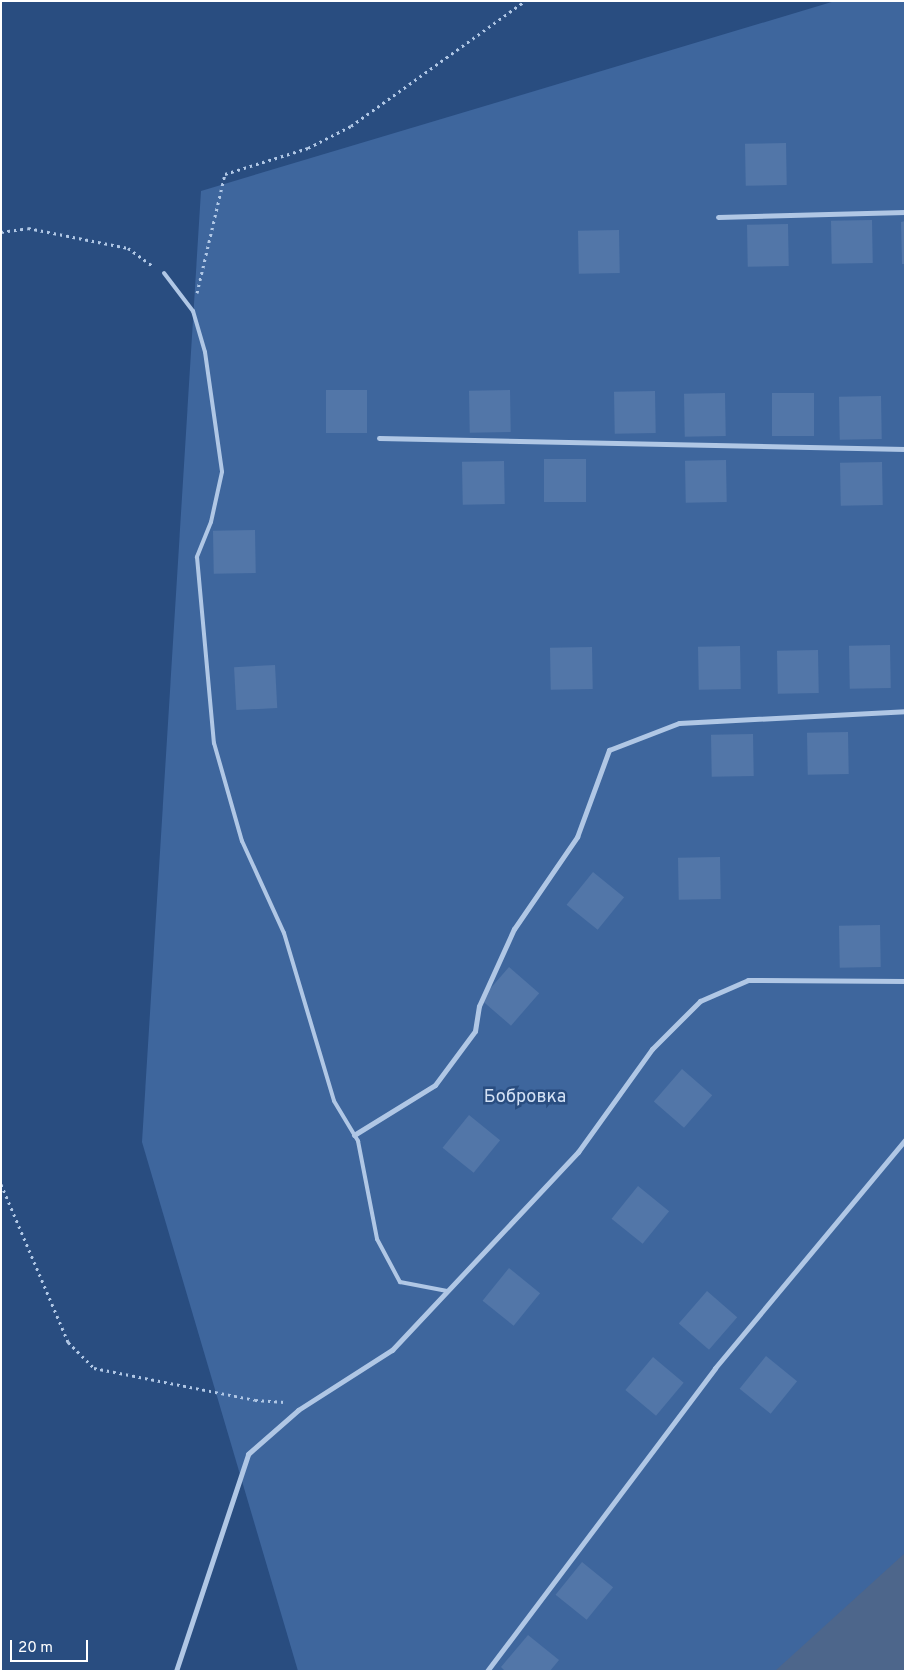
<!DOCTYPE html>
<html>
<head>
<meta charset="utf-8">
<style>
  body { margin:0 }
  #map { position:relative; width:906px; height:1672px; overflow:hidden; background:#294d80; font-family:Overpass,sans-serif }
  div>[style] { position:absolute }
  .green>* { inset:0; background:#3e669d }
  .water>* { inset:0; background:#4d668b }
  .building>* { inset:0; background:#5276a8; transform-origin:0 0 }
  .path>* { height:3px; margin-top:-1.5px; transform-origin:0; background:repeating-linear-gradient(90deg,#b0c7e5 0 2.5px,transparent 0 6.5px) }
  .lane>* { height:4px; margin:-2px; padding:0 2px; transform-origin:2px; border-radius:2px; background:#b0c7e5 }
  .street>* { height:5px; margin:-2.5px; padding:0 2.5px; transform-origin:2.5px; border-radius:2.5px; background:#b0c7e5 }
  span { translate:-50% -50%; white-space:nowrap; text-align:center; line-height:1.15; -webkit-text-stroke:5px #294d80; paint-order:stroke }
  .park-label { font-size:18px; color:#d3e1f4 }
  .frame { position:absolute; inset:0; border:2px solid #fff; pointer-events:none }
  .scale { position:absolute; left:10px; top:1640px; width:78px; height:22px; box-sizing:border-box; border:2px solid #fff; border-top:0; padding-left:6px; font-size:15px; line-height:18px; white-space:nowrap; color:#fff; -webkit-text-stroke:4px #294d80; paint-order:stroke }
</style>
</head>
<body>
<div id="map">
  <div class="green">
    <i style="clip-path:polygon(835px 1px,905px 1px,905px 1671px,298px 1671px,142px 1142px,201px 191px)"></i>
  </div>
  <div class="water">
    <i style="clip-path:polygon(905px 1553px,905px 1671px,775px 1671px)"></i>
  </div>
  <div class="building">
    <i style="left:786px;top:143px;width:42px;height:41px;rotate:89deg"></i>
    <i style="left:872px;top:220px;width:43px;height:41px;rotate:89deg"></i>
    <i style="clip-path:polygon(905px 221px,905px 264px,902px 264px,901px 222px)"></i>
    <i style="left:788px;top:224px;width:42px;height:41px;rotate:89deg"></i>
    <i style="left:619px;top:230px;width:43px;height:41px;rotate:89deg"></i>
    <i style="left:326px;top:390px;width:41px;height:43px"></i>
    <i style="left:510px;top:390px;width:42px;height:41px;rotate:89deg"></i>
    <i style="left:655px;top:391px;width:42px;height:41px;rotate:89deg"></i>
    <i style="left:725px;top:393px;width:43px;height:41px;rotate:89deg"></i>
    <i style="left:772px;top:393px;width:42px;height:43px"></i>
    <i style="left:881px;top:396px;width:43px;height:42px;rotate:89deg"></i>
    <i style="left:544px;top:459px;width:42px;height:43px"></i>
    <i style="left:726px;top:460px;width:42px;height:41px;rotate:89deg"></i>
    <i style="left:504px;top:461px;width:43px;height:42px;rotate:89deg"></i>
    <i style="left:882px;top:462px;width:43px;height:42px;rotate:89deg"></i>
    <i style="left:255px;top:530px;width:43px;height:42px;rotate:89deg"></i>
    <i style="left:890px;top:645px;width:43px;height:41px;rotate:89deg"></i>
    <i style="left:740px;top:646px;width:43px;height:42px;rotate:89deg"></i>
    <i style="left:592px;top:647px;width:42px;height:42px;rotate:89deg"></i>
    <i style="left:818px;top:650px;width:43px;height:41px;rotate:89deg"></i>
    <i style="left:275px;top:665px;width:43px;height:41px;rotate:87deg"></i>
    <i style="left:848px;top:732px;width:42px;height:41px;rotate:89deg"></i>
    <i style="left:753px;top:734px;width:42px;height:42px;rotate:89deg"></i>
    <i style="left:720px;top:857px;width:42px;height:42px;rotate:89deg"></i>
    <i style="left:593px;top:872px;width:40px;height:42px;rotate:39deg"></i>
    <i style="left:880px;top:925px;width:42px;height:41px;rotate:89deg"></i>
    <i style="left:509px;top:967px;width:40px;height:43px;rotate:41deg"></i>
    <i style="left:682px;top:1069px;width:40px;height:43px;rotate:41deg"></i>
    <i style="left:469px;top:1115px;width:40px;height:42px;rotate:39deg"></i>
    <i style="left:638px;top:1186px;width:40px;height:42px;rotate:39deg"></i>
    <i style="left:509px;top:1268px;width:40px;height:42px;rotate:39deg"></i>
    <i style="left:707px;top:1291px;width:40px;height:43px;rotate:41deg"></i>
    <i style="left:766px;top:1356px;width:40px;height:42px;rotate:39deg"></i>
    <i style="left:653px;top:1357px;width:40px;height:43px;rotate:40deg"></i>
    <i style="left:582px;top:1562px;width:40px;height:42px;rotate:39deg"></i>
    <i style="clip-path:polygon(528px 1635px,559px 1660px,550px 1671px,505px 1671px,501px 1667px)"></i>
  </div>
  <div class="path">
    <i style="left:1px;top:232px;width:27px;rotate:-8deg"></i>
    <i style="left:28px;top:228px;width:102px;rotate:11.3deg"></i>
    <i style="left:128px;top:248px;width:31px;rotate:36deg"></i>
    <i style="left:197px;top:293px;width:122px;rotate:-76.8deg"></i>
    <i style="left:225px;top:174px;width:87px;rotate:-17.4deg"></i>
    <i style="left:308px;top:148px;width:48px;rotate:-27.1deg"></i>
    <i style="left:351px;top:126px;width:214px;rotate:-35.7deg"></i>
    <i style="left:1px;top:1184px;width:172px;rotate:67deg"></i>
    <i style="left:68px;top:1342px;width:37px;rotate:45deg"></i>
    <i style="left:94px;top:1368px;width:164px;rotate:11.2deg"></i>
    <i style="left:255px;top:1400px;width:30px;rotate:4deg"></i>
  </div>
  <div class="lane">
    <i style="left:164px;top:273px;width:48px;rotate:52.7deg"></i>
    <i style="left:193px;top:311px;width:43px;rotate:73.7deg"></i>
    <i style="left:205px;top:352px;width:121px;rotate:81.9deg"></i>
    <i style="left:222px;top:472px;width:51px;rotate:102.4deg"></i>
    <i style="left:211px;top:522px;width:38px;rotate:112deg"></i>
    <i style="left:197px;top:557px;width:187px;rotate:84.8deg"></i>
    <i style="left:214px;top:743px;width:102px;rotate:74.1deg"></i>
    <i style="left:242px;top:841px;width:101px;rotate:65.5deg"></i>
    <i style="left:284px;top:933px;width:175px;rotate:73.4deg"></i>
    <i style="left:334px;top:1101px;width:47px;rotate:59deg"></i>
    <i style="left:358px;top:1141px;width:100px;rotate:79deg"></i>
    <i style="left:377px;top:1239px;width:49px;rotate:61.9deg"></i>
    <i style="left:400px;top:1282px;width:48px;rotate:10.8deg"></i>
  </div>
  <div class="street">
    <i style="left:718px;top:217px;width:187px;rotate:-1.5deg"></i>
    <i style="left:379px;top:438px;width:526px;rotate:1.2deg"></i>
    <i style="left:354px;top:1135px;width:95px;rotate:-31.7deg"></i>
    <i style="left:435px;top:1085px;width:67px;rotate:-53.5deg"></i>
    <i style="left:475px;top:1031px;width:25px;rotate:-81deg"></i>
    <i style="left:479px;top:1006px;width:85px;rotate:-65.6deg"></i>
    <i style="left:514px;top:929px;width:112px;rotate:-55.6deg"></i>
    <i style="left:577px;top:837px;width:93px;rotate:-69.8deg"></i>
    <i style="left:609px;top:750px;width:75px;rotate:-21.1deg"></i>
    <i style="left:679px;top:723px;width:226px;rotate:-3deg"></i>
    <i style="left:176px;top:1671px;width:229px;rotate:-71.6deg"></i>
    <i style="left:248px;top:1454px;width:67px;rotate:-41.3deg"></i>
    <i style="left:298px;top:1410px;width:112px;rotate:-32.6deg"></i>
    <i style="left:392px;top:1350px;width:272px;rotate:-46.8deg"></i>
    <i style="left:578px;top:1152px;width:127px;rotate:-54.3deg"></i>
    <i style="left:652px;top:1049px;width:68px;rotate:-45deg"></i>
    <i style="left:700px;top:1001px;width:52px;rotate:-23.6deg"></i>
    <i style="left:748px;top:980px;width:157px;rotate:0.4deg"></i>
    <i style="left:487px;top:1671px;width:379px;rotate:-53deg"></i>
    <i style="left:715px;top:1368px;width:297px;rotate:-50.2deg"></i>
  </div>
  <div class="park-label">
    <span style="left:525px;top:1098px">Бобровка</span>
  </div>
  <div class="frame"></div>
  <div class="scale">20 m</div>
</div>
</body>
</html>
